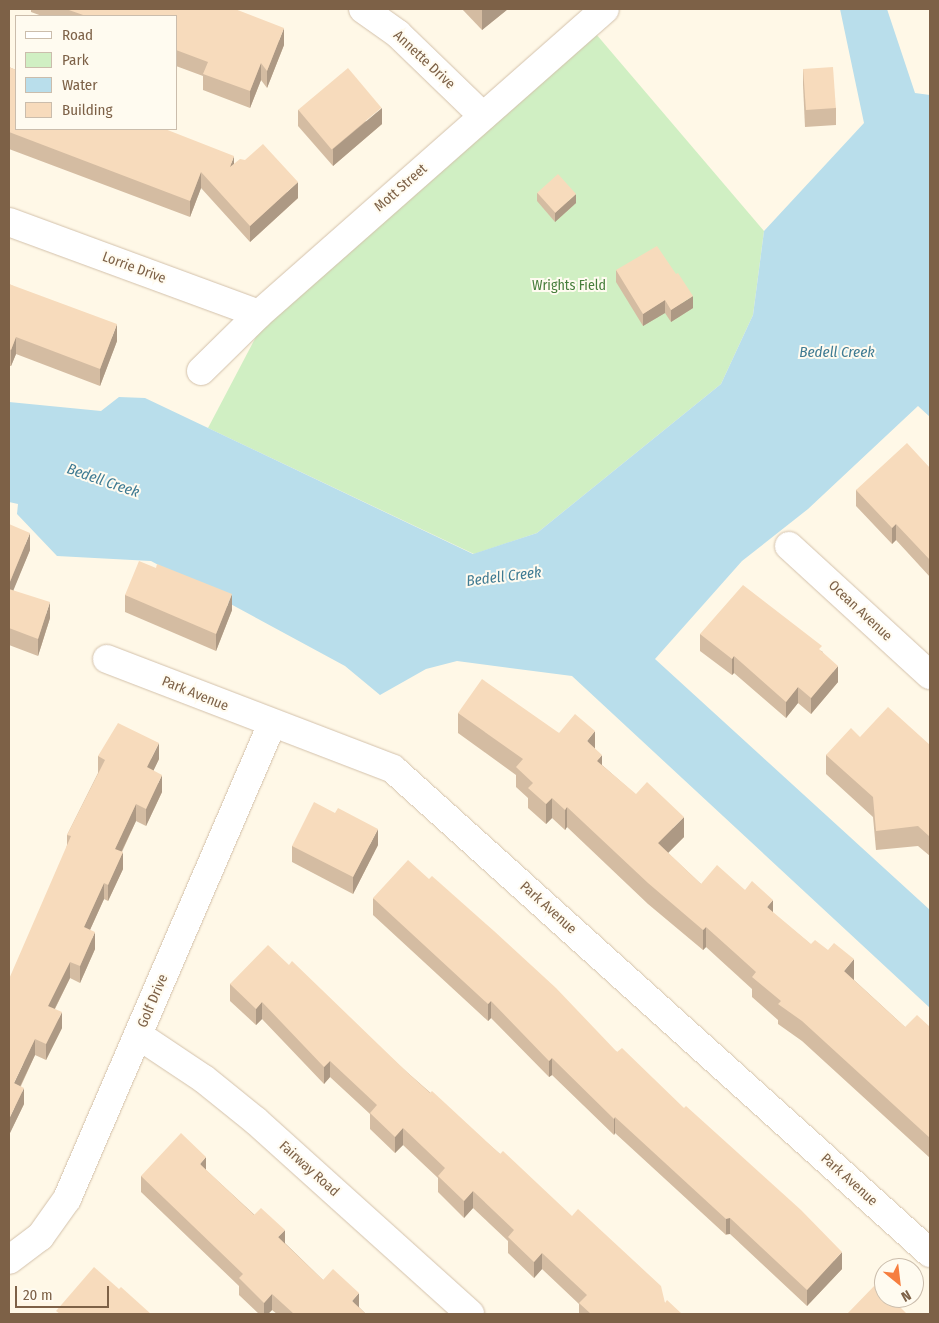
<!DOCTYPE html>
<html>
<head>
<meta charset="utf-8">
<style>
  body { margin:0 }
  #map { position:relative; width:939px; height:1323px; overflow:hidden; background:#fff8e7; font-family:"Fira Sans Condensed",sans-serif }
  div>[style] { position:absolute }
  .green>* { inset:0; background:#d0efc3 }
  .water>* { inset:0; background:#b9deeb }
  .roads { filter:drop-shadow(0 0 1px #d3c1ab) drop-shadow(0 0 1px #d3c1ab) }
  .minor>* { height:28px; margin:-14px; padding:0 14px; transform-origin:14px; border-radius:14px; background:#fff }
  .tertiary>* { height:28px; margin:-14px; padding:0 14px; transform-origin:14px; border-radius:14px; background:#fff }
  .wall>* { inset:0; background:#d4bca2 }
  .shaded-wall>* { inset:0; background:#ad9984; transform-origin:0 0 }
  .building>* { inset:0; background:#f7dbbc; transform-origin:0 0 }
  span { translate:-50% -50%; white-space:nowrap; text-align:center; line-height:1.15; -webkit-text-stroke:4px #fffbf0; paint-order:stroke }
  .street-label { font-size:14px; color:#7d6147 }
  .park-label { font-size:14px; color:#477e3c }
  .water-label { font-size:15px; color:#3e7a92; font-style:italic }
  .frame { position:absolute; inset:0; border:10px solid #7d6147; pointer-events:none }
  .legend { position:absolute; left:15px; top:15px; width:162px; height:115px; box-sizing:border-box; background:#fffbf0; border:1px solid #cbbdac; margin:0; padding:6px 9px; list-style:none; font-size:15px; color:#7d6147 }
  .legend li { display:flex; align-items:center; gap:10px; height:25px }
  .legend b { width:25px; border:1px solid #cbbdac }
  .north { position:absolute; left:874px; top:1258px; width:50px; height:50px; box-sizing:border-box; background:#fffbf0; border:1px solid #cbbdac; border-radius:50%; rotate:151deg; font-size:14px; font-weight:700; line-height:20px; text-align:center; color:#7d6147 }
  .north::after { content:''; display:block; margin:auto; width:18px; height:22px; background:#f67e3f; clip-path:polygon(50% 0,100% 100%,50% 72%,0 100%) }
  .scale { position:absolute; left:15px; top:1286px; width:94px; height:22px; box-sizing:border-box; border:2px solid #7d6147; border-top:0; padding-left:6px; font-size:15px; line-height:18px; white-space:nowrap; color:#7d6147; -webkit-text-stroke:4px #fffbf0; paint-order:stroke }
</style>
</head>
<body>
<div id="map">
  <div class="green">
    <i style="clip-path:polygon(596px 34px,764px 231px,753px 315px,721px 384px,537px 533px,474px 554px,208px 428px,258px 333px)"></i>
  </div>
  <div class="water">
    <i style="clip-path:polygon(840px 9px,887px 9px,915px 93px,930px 95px,930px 417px,918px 406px,808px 509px,742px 561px,655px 659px,930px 910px,930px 1008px,572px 676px,457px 661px,426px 669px,380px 695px,345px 666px,151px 561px,57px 556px,17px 514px,18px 504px,9px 502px,9px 402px,101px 411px,119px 397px,145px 398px,473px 554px,537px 533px,721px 384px,753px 315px,764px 231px,864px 123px)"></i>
  </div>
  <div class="roads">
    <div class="minor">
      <i style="left:363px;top:9px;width:43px;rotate:35.5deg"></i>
      <i style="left:398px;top:34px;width:118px;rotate:44deg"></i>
      <i style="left:9px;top:222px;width:266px;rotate:20.2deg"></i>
      <i style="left:789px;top:546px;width:191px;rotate:42.5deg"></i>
      <i style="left:107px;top:659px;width:306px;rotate:21deg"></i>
      <i style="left:393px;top:769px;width:723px;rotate:42.03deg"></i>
      <i style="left:138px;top:1035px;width:79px;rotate:33.7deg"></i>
      <i style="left:204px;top:1079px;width:67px;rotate:38.9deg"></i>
      <i style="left:256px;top:1121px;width:288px;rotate:42deg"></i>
      <i style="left:9px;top:1260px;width:39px;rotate:-37deg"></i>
      <i style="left:40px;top:1237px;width:47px;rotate:-54.6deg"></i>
      <i style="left:67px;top:1199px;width:517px;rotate:-66.66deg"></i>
    </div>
    <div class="tertiary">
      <i style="left:201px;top:371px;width:81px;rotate:-44.5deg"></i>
      <i style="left:259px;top:314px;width:461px;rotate:-41.4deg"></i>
    </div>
  </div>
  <div class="wall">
    <i style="clip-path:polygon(31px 9px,235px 9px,284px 45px,267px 88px,261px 80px,250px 108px,203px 90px,203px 76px,176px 66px,176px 16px,42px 16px,31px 12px)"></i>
    <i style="clip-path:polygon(462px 9px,508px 9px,482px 30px)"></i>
    <i style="clip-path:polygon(9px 67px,234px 164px,298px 198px,250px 242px,201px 188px,190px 217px,9px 149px)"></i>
    <i style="clip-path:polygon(803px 69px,836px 108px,836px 125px,805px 127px,803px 85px)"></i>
    <i style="clip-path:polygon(298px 110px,382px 124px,333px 166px,298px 126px)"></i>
    <i style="clip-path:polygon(537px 193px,576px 203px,555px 222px,537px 201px)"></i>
    <i style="clip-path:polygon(616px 270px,693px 308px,671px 322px,665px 313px,643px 326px,616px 282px)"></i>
    <i style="clip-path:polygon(9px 284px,117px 341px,100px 386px,16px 354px,11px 366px,9px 366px)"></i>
    <i style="clip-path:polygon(930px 468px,930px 577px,896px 540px,892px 544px,856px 506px,856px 490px)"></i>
    <i style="clip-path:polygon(9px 524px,30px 550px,13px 590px,50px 618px,38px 656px,9px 645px)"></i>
    <i style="clip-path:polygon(156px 568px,232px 610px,216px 651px,125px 612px,125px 595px)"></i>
    <i style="clip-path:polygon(700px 634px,822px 651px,838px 682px,811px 714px,798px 703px,786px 718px,734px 673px,732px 675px,700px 651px)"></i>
    <i style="clip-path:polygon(458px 713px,559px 733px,595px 749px,602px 765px,684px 837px,668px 853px,701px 884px,745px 890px,854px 980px,905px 1027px,930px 1027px,930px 1158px,802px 1041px,778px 1024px,778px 1020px,752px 997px,752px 989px,706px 947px,703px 950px,648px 904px,567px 827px,565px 830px,552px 818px,546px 824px,528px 808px,528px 798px,516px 787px,516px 775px,458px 733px)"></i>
    <i style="clip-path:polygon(860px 737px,930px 745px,930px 856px,918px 846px,876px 850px,873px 817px,826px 774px,826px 755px)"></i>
    <i style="clip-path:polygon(98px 756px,159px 759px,153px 771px,162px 792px,146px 826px,136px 821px,122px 852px,123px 869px,108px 901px,104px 899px,90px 930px,95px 949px,80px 983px,70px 978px,55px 1009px,62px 1028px,46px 1060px,35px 1055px,21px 1086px,24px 1104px,9px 1135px,67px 845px,67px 835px,98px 773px)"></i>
    <i style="clip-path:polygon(378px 845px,353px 894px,292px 862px,292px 846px)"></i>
    <i style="clip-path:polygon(373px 898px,617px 1052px,842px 1269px,807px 1306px,730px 1234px,726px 1235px,615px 1133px,614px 1135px,552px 1075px,549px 1077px,491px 1018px,488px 1021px,373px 915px)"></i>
    <i style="clip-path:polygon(289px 965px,408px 1073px,500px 1154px,665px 1303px,682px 1314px,579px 1314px,579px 1304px,542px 1269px,534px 1278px,508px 1253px,508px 1241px,473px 1208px,464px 1218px,438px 1192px,438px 1178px,403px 1145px,395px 1153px,370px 1129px,370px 1114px,330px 1077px,324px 1084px,262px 1019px,256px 1025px,230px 1001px,230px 984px)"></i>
    <i style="clip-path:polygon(206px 1170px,285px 1243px,323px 1280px,359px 1307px,366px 1314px,277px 1314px,272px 1310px,268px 1314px,259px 1314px,239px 1295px,239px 1286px,141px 1192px,141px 1176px)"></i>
  </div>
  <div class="shaded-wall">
    <i style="clip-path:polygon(483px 9px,508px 9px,482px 30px,482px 10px)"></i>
    <i style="clip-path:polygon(284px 28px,284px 45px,267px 88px,267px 71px)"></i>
    <i style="clip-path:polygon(261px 63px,261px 80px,250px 108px,250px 91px)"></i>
    <i style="clip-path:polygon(382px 108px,382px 124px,333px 166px,333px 149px)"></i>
    <i style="clip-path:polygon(234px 156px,234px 173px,230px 167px)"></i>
    <i style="clip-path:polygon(201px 172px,201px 188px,190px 217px,190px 201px)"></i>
    <i style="clip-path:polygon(298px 182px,298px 198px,250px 242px,250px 226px)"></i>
    <i style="clip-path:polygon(576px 194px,576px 203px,555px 222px,555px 213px)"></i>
    <i style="clip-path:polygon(693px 296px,693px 308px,671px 322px,671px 310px)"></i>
    <i style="clip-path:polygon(665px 300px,665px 313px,643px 326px,643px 314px)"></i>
    <i style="clip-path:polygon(117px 324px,117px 341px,100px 386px,100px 369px)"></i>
    <i style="clip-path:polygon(16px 337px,16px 354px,11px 366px,11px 350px)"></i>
    <i style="clip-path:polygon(896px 524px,896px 540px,892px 544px,892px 528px)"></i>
    <i style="clip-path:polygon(30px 533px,30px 550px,9px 601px,9px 584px)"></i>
    <i style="clip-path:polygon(232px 594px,232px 610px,216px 651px,216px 634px)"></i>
    <i style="clip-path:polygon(50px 602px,50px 618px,38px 656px,38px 639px)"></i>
    <i style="clip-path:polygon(734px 656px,734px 673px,732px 675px,732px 659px)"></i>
    <i style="clip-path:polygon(838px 666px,838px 682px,811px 714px,811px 698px)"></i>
    <i style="clip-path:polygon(798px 687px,798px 703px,786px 718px,786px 702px)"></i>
    <i style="clip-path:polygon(595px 731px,595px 752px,587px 741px)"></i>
    <i style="clip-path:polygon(159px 743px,159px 759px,147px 784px,147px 767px)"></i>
    <i style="clip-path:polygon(602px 755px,602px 775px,597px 761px)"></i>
    <i style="clip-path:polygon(162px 775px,162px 792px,146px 826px,146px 809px)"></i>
    <i style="clip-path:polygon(552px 798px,552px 818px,546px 824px,546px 804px)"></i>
    <i style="clip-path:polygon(136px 804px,136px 821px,115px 865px,115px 849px)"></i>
    <i style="clip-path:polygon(567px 807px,567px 827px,565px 830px,565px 810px)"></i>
    <i style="clip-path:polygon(684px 817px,684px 837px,658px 863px,658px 843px)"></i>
    <i style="clip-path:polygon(378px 829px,378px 845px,353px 894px,353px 877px)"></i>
    <i style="clip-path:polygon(123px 852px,123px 869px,108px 901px,108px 885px)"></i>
    <i style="clip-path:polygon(104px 883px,104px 899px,84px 943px,84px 927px)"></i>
    <i style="clip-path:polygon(773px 900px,773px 920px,767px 907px)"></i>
    <i style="clip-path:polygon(706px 927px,706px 947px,703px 950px,703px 930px)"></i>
    <i style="clip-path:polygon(95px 932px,95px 949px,80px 983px,80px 966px)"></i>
    <i style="clip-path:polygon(854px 959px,854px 980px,844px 992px,844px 971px)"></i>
    <i style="clip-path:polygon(70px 962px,70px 978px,48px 1022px,48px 1006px)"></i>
    <i style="clip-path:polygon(491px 1001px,491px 1018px,488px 1021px,488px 1004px)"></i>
    <i style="clip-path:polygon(262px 1002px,262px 1019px,256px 1025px,256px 1009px)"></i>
    <i style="clip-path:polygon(62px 1012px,62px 1028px,46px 1060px,46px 1044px)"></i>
    <i style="clip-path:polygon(35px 1039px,35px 1055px,14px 1099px,14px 1083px)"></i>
    <i style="clip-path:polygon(552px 1058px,552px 1075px,549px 1077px,549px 1061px)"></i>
    <i style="clip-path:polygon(330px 1061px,330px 1077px,324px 1084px,324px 1067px)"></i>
    <i style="clip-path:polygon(24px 1088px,24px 1104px,9px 1135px,9px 1119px)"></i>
    <i style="clip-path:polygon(615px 1117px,615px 1133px,614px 1135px,614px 1119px)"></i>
    <i style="clip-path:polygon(403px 1128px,403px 1145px,395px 1153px,395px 1137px)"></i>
    <i style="clip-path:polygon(206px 1157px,206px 1174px,200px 1164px)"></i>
    <i style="clip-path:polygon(473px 1191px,473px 1208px,464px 1218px,464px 1201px)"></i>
    <i style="left:730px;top:1218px;width:16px;height:4px;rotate:90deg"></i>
    <i style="clip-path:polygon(285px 1230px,285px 1247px,278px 1237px)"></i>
    <i style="clip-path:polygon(842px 1252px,842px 1269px,807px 1306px,807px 1290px)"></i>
    <i style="clip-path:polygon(542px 1253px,542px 1269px,534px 1278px,534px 1262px)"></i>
    <i style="clip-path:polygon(359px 1293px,359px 1310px,352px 1301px)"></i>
    <i style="clip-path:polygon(272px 1294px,272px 1310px,268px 1314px,264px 1314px,264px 1303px)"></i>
  </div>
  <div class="building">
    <i style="clip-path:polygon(66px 9px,235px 9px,284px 28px,267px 71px,261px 63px,250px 91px,203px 74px,208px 62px,176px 50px,176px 16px,86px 16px)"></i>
    <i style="clip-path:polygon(9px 67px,16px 70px,16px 129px,165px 129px,234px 156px,230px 167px,240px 159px,245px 160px,263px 144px,298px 182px,250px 226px,201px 172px,190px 201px,9px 132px)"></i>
    <i style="left:833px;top:67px;width:41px;height:30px;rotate:86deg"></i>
    <i style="left:348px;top:68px;width:52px;height:65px;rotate:50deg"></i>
    <i style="left:558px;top:174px;width:27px;height:28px;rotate:48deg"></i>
    <i style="clip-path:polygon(657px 246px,676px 274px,678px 273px,693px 296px,671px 310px,665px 300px,643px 314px,616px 270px)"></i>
    <i style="clip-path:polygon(9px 284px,117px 324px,100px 369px,16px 337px,11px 350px,9px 349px)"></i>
    <i style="clip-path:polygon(907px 443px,930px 468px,930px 560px,896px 524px,892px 528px,856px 490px)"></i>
    <i style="clip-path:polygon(9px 524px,30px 533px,9px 584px)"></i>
    <i style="clip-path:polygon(139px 561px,156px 568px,157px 564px,232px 594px,216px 634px,125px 595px)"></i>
    <i style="clip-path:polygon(743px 585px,822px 646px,819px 649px,838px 666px,811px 698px,798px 687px,786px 702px,734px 656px,732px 659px,700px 634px)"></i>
    <i style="clip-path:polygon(9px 589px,50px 602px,38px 639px,9px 628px)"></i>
    <i style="clip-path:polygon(482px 679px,559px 733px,575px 714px,595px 731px,587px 741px,602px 755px,597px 761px,636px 794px,647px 782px,684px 817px,658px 843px,701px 884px,717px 865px,745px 890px,752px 881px,773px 900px,767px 907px,811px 944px,815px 940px,828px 950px,834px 943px,854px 959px,844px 971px,905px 1027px,917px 1015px,930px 1027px,930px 1138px,802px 1021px,778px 1004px,781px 1001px,752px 977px,756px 972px,706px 927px,703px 930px,648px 883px,567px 807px,565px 810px,552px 798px,546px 804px,528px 788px,533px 783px,516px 767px,523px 759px,458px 713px)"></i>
    <i style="clip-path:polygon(888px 707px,930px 745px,930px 837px,918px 826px,876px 831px,873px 797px,826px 755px,851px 728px,860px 737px)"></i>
    <i style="clip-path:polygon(118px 723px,159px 743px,147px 767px,162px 775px,146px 809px,136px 804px,115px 849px,123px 852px,108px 885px,104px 883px,84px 927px,95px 932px,80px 966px,70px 962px,48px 1006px,62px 1012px,46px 1044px,35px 1039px,14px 1083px,24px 1088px,9px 1119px,9px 979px,71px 836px,67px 835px,105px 760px,98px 756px)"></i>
    <i style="clip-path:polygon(314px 802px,335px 813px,338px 808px,378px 829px,353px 877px,292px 846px)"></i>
    <i style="clip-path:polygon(408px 860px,429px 879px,432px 876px,494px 931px,556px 988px,617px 1052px,622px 1048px,684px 1108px,686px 1106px,801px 1210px,842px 1252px,807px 1290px,730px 1218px,726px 1219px,615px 1117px,614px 1119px,552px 1058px,549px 1061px,491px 1001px,488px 1004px,373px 898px)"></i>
    <i style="clip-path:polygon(268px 945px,289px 965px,292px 961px,408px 1073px,430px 1093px,432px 1091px,500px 1154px,503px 1151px,572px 1216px,578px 1209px,661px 1286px,665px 1303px,667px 1300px,682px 1314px,591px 1314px,579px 1303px,587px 1295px,542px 1253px,534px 1262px,508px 1237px,514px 1230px,473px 1191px,464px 1201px,438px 1176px,445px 1168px,403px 1128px,395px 1137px,370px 1113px,377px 1105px,330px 1061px,324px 1067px,262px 1002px,256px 1009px,230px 984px)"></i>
    <i style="clip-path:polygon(181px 1133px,206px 1157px,200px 1164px,254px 1215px,261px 1208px,285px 1230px,278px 1237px,323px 1280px,333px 1269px,359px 1293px,352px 1301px,366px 1314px,294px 1314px,272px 1294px,264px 1303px,239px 1278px,243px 1274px,141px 1176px)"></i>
    <i style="clip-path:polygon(94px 1267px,119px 1289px,121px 1287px,151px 1314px,60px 1314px,56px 1311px)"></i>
    <i style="clip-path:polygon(877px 1283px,884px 1291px,884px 1298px,891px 1298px,907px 1314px,847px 1314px)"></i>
  </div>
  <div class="street-label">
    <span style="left:424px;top:60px;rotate:43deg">Annette Drive</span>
    <span style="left:401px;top:188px;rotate:-41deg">Mott Street</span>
    <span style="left:134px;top:268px;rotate:20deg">Lorrie Drive</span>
    <span style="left:860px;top:611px;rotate:43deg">Ocean Avenue</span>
    <span style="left:195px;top:694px;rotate:22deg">Park Avenue</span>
    <span style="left:548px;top:908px;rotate:42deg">Park Avenue</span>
    <span style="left:153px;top:1001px;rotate:-67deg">Golf Drive</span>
    <span style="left:309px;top:1169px;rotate:42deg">Fairway Road</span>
    <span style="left:849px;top:1180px;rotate:42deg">Park Avenue</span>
  </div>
  <div class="park-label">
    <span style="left:569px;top:286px">Wrights Field</span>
  </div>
  <div class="water-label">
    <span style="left:837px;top:353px">Bedell Creek</span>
    <span style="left:103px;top:481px;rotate:19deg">Bedell Creek</span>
    <span style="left:504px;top:577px;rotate:-7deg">Bedell Creek</span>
  </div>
  <div class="frame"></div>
  <ul class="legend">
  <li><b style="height:6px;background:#fff"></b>Road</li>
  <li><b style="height:14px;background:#d0efc3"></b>Park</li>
  <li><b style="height:14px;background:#b9deeb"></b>Water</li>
  <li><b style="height:14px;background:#f7dbbc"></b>Building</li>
  </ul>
  <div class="north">N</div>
  <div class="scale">20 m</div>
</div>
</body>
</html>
